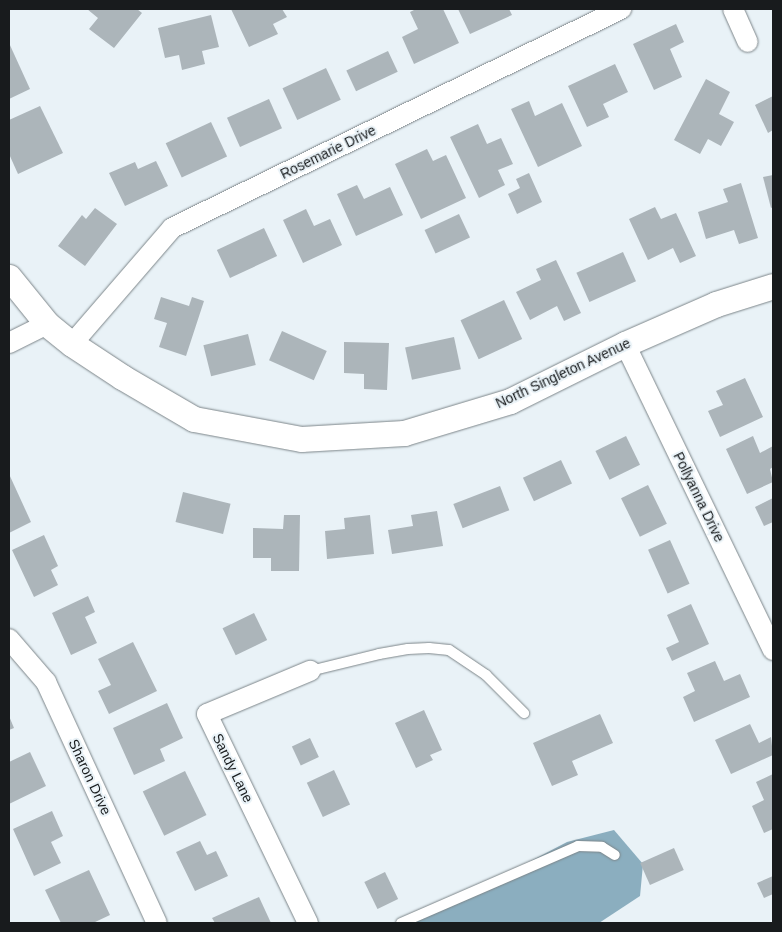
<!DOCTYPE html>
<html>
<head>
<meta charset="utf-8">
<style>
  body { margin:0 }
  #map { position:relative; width:782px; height:932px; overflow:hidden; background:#e9f2f7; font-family:Helvetica,sans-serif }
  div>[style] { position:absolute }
  .water>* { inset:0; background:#8baebf }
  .building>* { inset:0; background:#acb5ba; transform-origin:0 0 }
  .roads { filter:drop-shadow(0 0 1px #7c8589) drop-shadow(0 0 1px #7c8589) }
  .service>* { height:10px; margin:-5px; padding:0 5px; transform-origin:5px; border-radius:5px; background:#fff }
  .minor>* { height:20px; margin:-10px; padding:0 10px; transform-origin:10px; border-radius:10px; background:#fff }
  .tertiary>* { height:25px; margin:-12.5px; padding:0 12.5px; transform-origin:12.5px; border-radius:12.5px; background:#fff }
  span { translate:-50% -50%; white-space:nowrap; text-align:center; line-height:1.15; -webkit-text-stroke:4px #e9f2f7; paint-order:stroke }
  .street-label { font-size:14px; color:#181b1d }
  .frame { position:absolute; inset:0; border:10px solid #181b1d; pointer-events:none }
</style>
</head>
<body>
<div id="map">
  <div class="water">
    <i style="clip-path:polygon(614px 830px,643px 864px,640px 896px,599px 923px,413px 923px,567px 842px)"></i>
  </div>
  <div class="building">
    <i style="clip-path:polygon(87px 9px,137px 9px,142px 13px,114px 48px,89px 29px,98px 18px)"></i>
    <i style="clip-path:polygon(231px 9px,282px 9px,287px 17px,273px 24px,278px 34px,249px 47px)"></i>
    <i style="clip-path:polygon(416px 9px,443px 9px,459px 43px,414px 64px,402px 37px,418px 29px,410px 12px)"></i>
    <i style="clip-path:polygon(458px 9px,509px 9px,512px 15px,470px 34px)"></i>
    <i style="clip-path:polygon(211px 15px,219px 47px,202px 51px,205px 64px,182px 70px,179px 55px,165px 58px,158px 28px)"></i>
    <i style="clip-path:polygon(676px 24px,684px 42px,670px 49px,682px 77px,654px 90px,633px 44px)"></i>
    <i style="clip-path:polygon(9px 43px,30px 89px,9px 99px)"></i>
    <i style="left:388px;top:51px;width:23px;height:46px;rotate:65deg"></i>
    <i style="clip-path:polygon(615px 64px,628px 92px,603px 104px,609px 117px,587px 127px,568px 86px)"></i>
    <i style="left:326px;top:68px;width:35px;height:48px;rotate:65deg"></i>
    <i style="clip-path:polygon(706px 79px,730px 92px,719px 114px,734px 122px,721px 146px,708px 139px,700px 154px,674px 140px)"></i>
    <i style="clip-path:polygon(773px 96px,773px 130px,768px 133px,755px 105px)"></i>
    <i style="left:269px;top:99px;width:32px;height:46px;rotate:66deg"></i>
    <i style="clip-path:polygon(529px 101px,535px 116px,562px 103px,582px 146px,538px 167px,511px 109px)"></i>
    <i style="clip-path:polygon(40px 106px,63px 153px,18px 174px,9px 154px,9px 120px)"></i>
    <i style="left:211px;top:122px;width:38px;height:50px;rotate:65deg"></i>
    <i style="clip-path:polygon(478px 124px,487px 144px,501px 138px,513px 164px,498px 170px,505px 185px,479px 198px,450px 137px)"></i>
    <i style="clip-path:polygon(427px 149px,433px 161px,446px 155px,466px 198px,421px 219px,395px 164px)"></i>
    <i style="clip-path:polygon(156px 161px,168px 186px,125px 206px,109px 173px,135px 162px,138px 169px)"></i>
    <i style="clip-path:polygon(529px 173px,542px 202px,517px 214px,508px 194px,520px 188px,516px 179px)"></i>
    <i style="clip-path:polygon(773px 175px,773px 207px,771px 208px,763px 177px)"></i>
    <i style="clip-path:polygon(741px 183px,758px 238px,739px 244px,734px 230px,706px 239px,698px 212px,728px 202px,723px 189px)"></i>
    <i style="clip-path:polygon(357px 185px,364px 199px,390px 187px,403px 215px,356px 236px,337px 194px)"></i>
    <i style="clip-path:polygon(655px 207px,661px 219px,676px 213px,696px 256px,680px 263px,673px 248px,648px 260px,629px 219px)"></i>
    <i style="clip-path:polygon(95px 208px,117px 224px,85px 266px,58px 246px,82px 215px,86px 219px)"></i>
    <i style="clip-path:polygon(306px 209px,314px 226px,330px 219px,342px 245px,303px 263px,283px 220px)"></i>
    <i style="left:459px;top:214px;width:26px;height:38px;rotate:65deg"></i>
    <i style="left:264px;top:228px;width:31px;height:52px;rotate:65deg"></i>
    <i style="left:623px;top:252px;width:32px;height:51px;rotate:66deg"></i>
    <i style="clip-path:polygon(556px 260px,581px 313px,564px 321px,557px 306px,530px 320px,516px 292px,541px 280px,536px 269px)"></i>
    <i style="clip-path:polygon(161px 297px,189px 306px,192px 297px,204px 301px,186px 356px,159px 347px,167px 323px,154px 319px)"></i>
    <i style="left:504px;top:300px;width:43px;height:48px;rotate:65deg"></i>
    <i style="left:282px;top:331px;width:49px;height:32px;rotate:24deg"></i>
    <i style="left:248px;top:334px;width:32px;height:46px;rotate:76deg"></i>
    <i style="left:454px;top:337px;width:33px;height:50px;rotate:78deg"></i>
    <i style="clip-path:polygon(344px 342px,389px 343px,387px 390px,364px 389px,364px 374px,344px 373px)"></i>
    <i style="clip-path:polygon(745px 378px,763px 417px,720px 437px,708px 411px,723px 405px,716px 391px)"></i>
    <i style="left:626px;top:436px;width:32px;height:34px;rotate:64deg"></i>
    <i style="clip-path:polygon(753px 436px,760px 453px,773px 446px,773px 467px,770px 469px,773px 482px,747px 494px,726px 449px)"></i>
    <i style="left:561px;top:460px;width:26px;height:42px;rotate:65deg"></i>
    <i style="clip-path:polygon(9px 474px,31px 522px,9px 533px)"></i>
    <i style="left:648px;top:485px;width:43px;height:30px;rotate:64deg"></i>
    <i style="left:500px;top:486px;width:26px;height:50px;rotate:69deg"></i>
    <i style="left:183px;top:492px;width:49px;height:31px;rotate:14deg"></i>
    <i style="clip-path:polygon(773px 498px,773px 522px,764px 526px,755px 507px)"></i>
    <i style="clip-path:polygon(437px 511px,443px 546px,392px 554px,388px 530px,413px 526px,411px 515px)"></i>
    <i style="clip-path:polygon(284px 515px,300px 515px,299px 571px,271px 571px,271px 558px,253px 558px,253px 528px,283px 529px)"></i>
    <i style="clip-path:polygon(370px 515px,374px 554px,327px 559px,325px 531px,345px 529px,344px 518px)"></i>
    <i style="clip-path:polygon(44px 535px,58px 566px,51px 570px,58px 585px,34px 597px,12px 550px)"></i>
    <i style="left:670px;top:540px;width:48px;height:24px;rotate:66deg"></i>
    <i style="clip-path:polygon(88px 596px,95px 612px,85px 617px,97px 643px,71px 655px,52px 613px)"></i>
    <i style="clip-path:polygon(691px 604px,709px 644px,672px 661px,666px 648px,679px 642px,667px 615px)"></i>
    <i style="left:254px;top:613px;width:30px;height:35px;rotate:64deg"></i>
    <i style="clip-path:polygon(133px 642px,157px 691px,109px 714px,98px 691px,111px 685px,98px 659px)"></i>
    <i style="clip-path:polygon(715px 661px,724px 681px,740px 674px,750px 697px,694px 722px,683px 697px,695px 691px,687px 673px)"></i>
    <i style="clip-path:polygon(167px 703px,183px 738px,160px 749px,165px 761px,134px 775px,113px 728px)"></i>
    <i style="clip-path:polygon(424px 710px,442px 750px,430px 755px,433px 760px,416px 768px,395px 723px)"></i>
    <i style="clip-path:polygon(600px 714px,613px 743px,572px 761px,578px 775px,552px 786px,533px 743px)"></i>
    <i style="clip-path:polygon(9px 716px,14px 728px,9px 730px)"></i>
    <i style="clip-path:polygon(750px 724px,759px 743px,771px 737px,773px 755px,731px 774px,715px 740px)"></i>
    <i style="left:310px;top:738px;width:21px;height:20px;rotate:65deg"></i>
    <i style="clip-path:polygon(30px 752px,46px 786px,9px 804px,9px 762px)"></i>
    <i style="left:334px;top:770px;width:38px;height:30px;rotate:65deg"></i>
    <i style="left:185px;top:771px;width:49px;height:47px;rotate:64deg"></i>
    <i style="clip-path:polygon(773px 774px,773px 829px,764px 833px,752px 806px,764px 800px,756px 782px)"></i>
    <i style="clip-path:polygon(52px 811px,63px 836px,51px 842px,61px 863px,34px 876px,13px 829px)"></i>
    <i style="clip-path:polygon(200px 841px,207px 855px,216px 851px,228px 876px,195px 891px,176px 852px)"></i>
    <i style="left:674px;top:848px;width:24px;height:37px;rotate:66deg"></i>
    <i style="clip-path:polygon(89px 870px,110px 915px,93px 923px,61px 923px,45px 890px)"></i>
    <i style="left:385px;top:872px;width:30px;height:23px;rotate:64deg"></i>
    <i style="clip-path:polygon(773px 876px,773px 894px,764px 898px,757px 883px)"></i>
    <i style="clip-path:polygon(259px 897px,271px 923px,215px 923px,212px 918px)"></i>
  </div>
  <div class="roads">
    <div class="service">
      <i style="left:310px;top:671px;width:71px;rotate:-13.8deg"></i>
      <i style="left:379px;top:654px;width:29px;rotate:-10deg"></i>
      <i style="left:408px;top:649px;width:21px;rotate:-3deg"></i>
      <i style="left:429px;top:648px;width:20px;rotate:6deg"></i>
      <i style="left:449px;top:650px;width:45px;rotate:34deg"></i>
      <i style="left:486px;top:675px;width:54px;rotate:45deg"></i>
      <i style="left:401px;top:923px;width:193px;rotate:-23.5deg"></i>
      <i style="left:578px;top:846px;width:24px;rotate:2deg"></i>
      <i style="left:602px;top:847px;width:15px;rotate:32deg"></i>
    </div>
    <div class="minor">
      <i style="left:733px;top:9px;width:36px;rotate:66deg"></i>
      <i style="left:9px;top:343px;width:42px;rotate:-26.6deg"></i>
      <i style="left:72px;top:344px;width:153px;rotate:-49.2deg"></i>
      <i style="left:172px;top:228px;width:500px;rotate:-26deg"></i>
      <i style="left:625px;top:344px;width:340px;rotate:64.2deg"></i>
      <i style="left:9px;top:639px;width:57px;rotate:49.3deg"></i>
      <i style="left:46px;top:682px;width:265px;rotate:65.3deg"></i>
      <i style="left:308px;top:923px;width:232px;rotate:-115.8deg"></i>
      <i style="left:207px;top:714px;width:112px;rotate:-22.7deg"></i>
    </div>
    <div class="tertiary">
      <i style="left:9px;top:277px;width:60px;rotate:51deg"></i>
      <i style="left:47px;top:324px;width:32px;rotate:39deg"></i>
      <i style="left:72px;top:344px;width:60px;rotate:33.4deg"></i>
      <i style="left:122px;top:377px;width:83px;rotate:30.3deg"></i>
      <i style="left:194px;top:419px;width:109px;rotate:10.6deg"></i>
      <i style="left:301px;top:439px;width:103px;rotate:-3.3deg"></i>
      <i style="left:404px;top:433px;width:111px;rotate:-16.8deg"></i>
      <i style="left:510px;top:401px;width:128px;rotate:-26.4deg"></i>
      <i style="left:625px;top:344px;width:99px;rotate:-23.7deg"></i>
      <i style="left:716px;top:304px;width:60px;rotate:-17.5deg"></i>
    </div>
  </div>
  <div class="street-label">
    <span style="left:328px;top:152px;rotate:-26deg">Rosemarie Drive</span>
    <span style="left:563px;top:373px;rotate:-25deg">North Singleton Avenue</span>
    <span style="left:699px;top:497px;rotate:64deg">Pollyanna Drive</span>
    <span style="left:233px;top:768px;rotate:64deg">Sandy Lane</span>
    <span style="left:90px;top:777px;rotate:65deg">Sharon Drive</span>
  </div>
  <div class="frame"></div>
</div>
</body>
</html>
